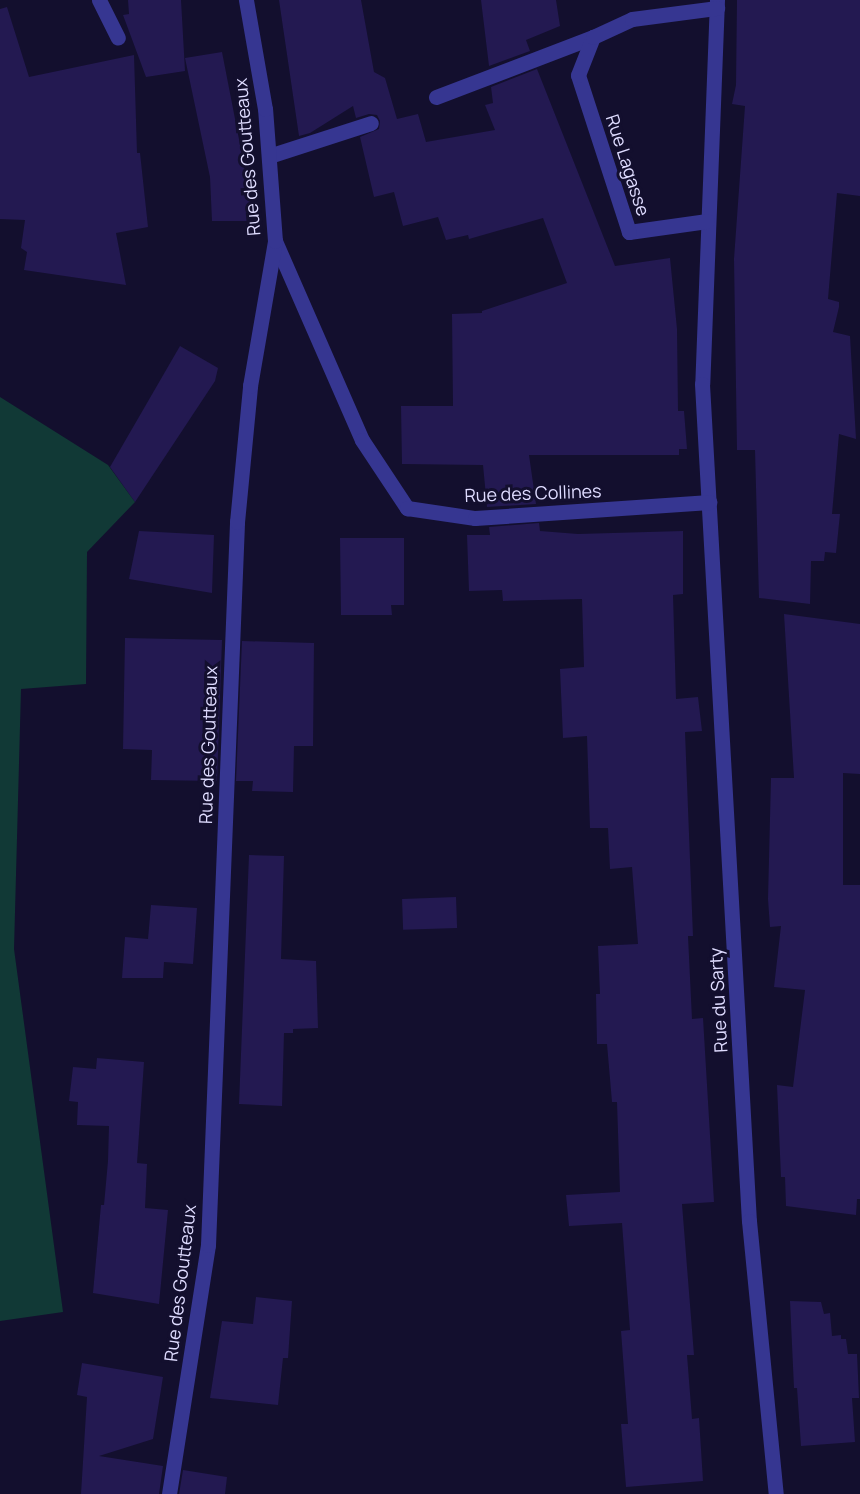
<!DOCTYPE html>
<html>
<head>
<meta charset="utf-8">
<style>
  body { margin:0 }
  #map { position:relative; width:860px; height:1494px; overflow:hidden; background:#130f2e; font-family:Manrope,sans-serif }
  div>[style] { position:absolute }
  .green>* { inset:0; background:#113936 }
  .building>* { inset:0; background:#231951; transform-origin:0 0 }
  .street>* { height:15px; margin:-7.5px; padding:0 7.5px; transform-origin:7.5px; border-radius:7.5px; background:#363691 }
  span { translate:-50% -50%; white-space:nowrap; text-align:center; line-height:1.15; -webkit-text-stroke:6px #130f2e; paint-order:stroke }
  .street-label { font-size:18px; color:#dfdcff }
</style>
</head>
<body>
<div id="map">
  <div class="green">
    <i style="clip-path:polygon(0 397px,108px 465px,135px 502px,87px 552px,86px 684px,21px 689px,14px 949px,63px 1312px,0 1321px)"></i>
  </div>
  <div class="building">
    <i style="clip-path:polygon(128px 0,181px 0,185px 71px,146px 77px,123px 15px,129px 14px)"></i>
    <i style="clip-path:polygon(279px 0,361px 0,374px 72px,385px 78px,397px 119px,418px 114px,426px 142px,495px 130px,485px 105px,493px 103px,491px 87px,537px 69px,615px 266px,670px 258px,677px 329px,678px 411px,684px 411px,687px 449px,679px 449px,679px 455px,529px 455px,536px 504px,487px 507px,483px 465px,402px 464px,401px 406px,453px 406px,452px 314px,482px 313px,482px 311px,567px 283px,543px 218px,469px 239px,468px 235px,446px 240px,438px 217px,403px 226px,394px 192px,374px 197px,360px 137px,379px 129px,380px 121px,377px 115px,369px 114px,356px 118px,353px 106px,310px 133px,299px 136px)"></i>
    <i style="clip-path:polygon(481px 0,556px 0,560px 26px,526px 40px,530px 51px,489px 66px)"></i>
    <i style="clip-path:polygon(737px 0,860px 0,860px 196px,837px 193px,828px 299px,839px 302px,839px 307px,833px 332px,850px 336px,856px 439px,839px 434px,832px 514px,840px 514px,836px 553px,825px 552px,824px 561px,811px 561px,810px 604px,759px 598px,755px 450px,737px 450px,734px 259px,745px 106px,732px 104px,736px 85px)"></i>
    <i style="clip-path:polygon(7px 7px,29px 77px,134px 55px,137px 153px,140px 153px,148px 227px,116px 233px,126px 285px,24px 270px,27px 252px,21px 248px,25px 220px,0 219px,0 9px)"></i>
    <i style="clip-path:polygon(222px 52px,251px 201px,250px 221px,212px 221px,210px 177px,185px 58px)"></i>
    <i style="clip-path:polygon(180px 346px,218px 368px,215px 381px,135px 502px,110px 467px)"></i>
    <i style="clip-path:polygon(539px 523px,540px 531px,578px 534px,683px 531px,683px 594px,673px 595px,676px 699px,698px 697px,702px 731px,685px 732px,693px 936px,688px 936px,692px 1019px,703px 1018px,714px 1202px,682px 1204px,694px 1355px,687px 1355px,692px 1419px,699px 1418px,703px 1481px,626px 1487px,621px 1424px,628px 1424px,621px 1331px,630px 1330px,622px 1223px,569px 1226px,566px 1195px,620px 1192px,617px 1102px,612px 1102px,607px 1044px,597px 1044px,596px 994px,600px 994px,598px 946px,638px 944px,632px 867px,610px 869px,608px 828px,590px 828px,587px 736px,563px 738px,560px 669px,584px 667px,582px 599px,503px 601px,502px 590px,469px 591px,467px 535px,490px 535px,489px 527px)"></i>
    <i style="clip-path:polygon(139px 531px,214px 535px,212px 593px,129px 579px)"></i>
    <i style="clip-path:polygon(340px 538px,404px 538px,404px 605px,391px 605px,392px 615px,341px 615px)"></i>
    <i style="clip-path:polygon(784px 614px,860px 624px,860px 774px,843px 773px,843px 885px,860px 885px,860px 1199px,857px 1199px,856px 1215px,786px 1206px,785px 1177px,781px 1177px,777px 1085px,793px 1087px,805px 990px,774px 987px,781px 926px,770px 927px,768px 899px,771px 778px,794px 778px)"></i>
    <i style="clip-path:polygon(125px 638px,222px 640px,217px 781px,151px 780px,152px 750px,123px 749px)"></i>
    <i style="clip-path:polygon(242px 641px,314px 643px,313px 746px,294px 746px,293px 792px,252px 791px,253px 781px,236px 781px)"></i>
    <i style="clip-path:polygon(249px 855px,284px 856px,281px 959px,316px 961px,318px 1028px,293px 1029px,293px 1033px,284px 1033px,282px 1106px,239px 1104px)"></i>
    <i style="left:456px;top:897px;width:31px;height:54px;rotate:88deg"></i>
    <i style="clip-path:polygon(151px 905px,197px 908px,193px 964px,164px 962px,163px 978px,122px 978px,125px 937px,148px 939px)"></i>
    <i style="clip-path:polygon(97px 1058px,144px 1062px,137px 1163px,147px 1164px,145px 1208px,168px 1210px,159px 1304px,93px 1293px,101px 1205px,104px 1205px,108px 1161px,109px 1126px,77px 1125px,78px 1102px,69px 1101px,73px 1067px,96px 1069px)"></i>
    <i style="clip-path:polygon(256px 1297px,292px 1301px,288px 1358px,283px 1358px,278px 1405px,210px 1398px,222px 1321px,253px 1324px)"></i>
    <i style="clip-path:polygon(790px 1301px,821px 1302px,824px 1314px,830px 1313px,832px 1336px,841px 1335px,841px 1339px,846px 1339px,848px 1354px,857px 1354px,859px 1398px,852px 1398px,855px 1442px,801px 1446px,797px 1388px,794px 1388px)"></i>
    <i style="clip-path:polygon(82px 1363px,163px 1377px,153px 1439px,99px 1456px,163px 1466px,159px 1494px,81px 1494px,87px 1397px,77px 1395px)"></i>
    <i style="clip-path:polygon(183px 1470px,227px 1477px,225px 1494px,179px 1494px)"></i>
  </div>
  <div class="street">
    <i style="left:99px;top:0;width:42px;rotate:63.4deg"></i>
    <i style="left:717px;top:0;width:384px;rotate:92.2deg"></i>
    <i style="left:702px;top:384px;width:838px;rotate:86.79deg"></i>
    <i style="left:749px;top:1221px;width:274px;rotate:84.4deg"></i>
    <i style="left:436px;top:97px;width:168px;rotate:-20.9deg"></i>
    <i style="left:269px;top:156px;width:107px;rotate:-17.9deg"></i>
    <i style="left:707px;top:221px;width:79px;rotate:172deg"></i>
    <i style="left:629px;top:232px;width:165px;rotate:-108deg"></i>
    <i style="left:578px;top:75px;width:41px;rotate:-68.5deg"></i>
    <i style="left:593px;top:37px;width:43px;rotate:-24.8deg"></i>
    <i style="left:632px;top:19px;width:86px;rotate:-7.4deg"></i>
    <i style="left:275px;top:241px;width:217px;rotate:66.4deg"></i>
    <i style="left:362px;top:440px;width:82px;rotate:56.5deg"></i>
    <i style="left:407px;top:508px;width:69px;rotate:8.4deg"></i>
    <i style="left:475px;top:518px;width:235px;rotate:-3.9deg"></i>
    <i style="left:169px;top:1494px;width:252px;rotate:-81.1deg"></i>
    <i style="left:208px;top:1245px;width:724px;rotate:-87.7deg"></i>
    <i style="left:237px;top:522px;width:137px;rotate:-84.5deg"></i>
    <i style="left:250px;top:386px;width:147px;rotate:-80.2deg"></i>
    <i style="left:275px;top:241px;width:132px;rotate:-94.3deg"></i>
    <i style="left:265px;top:109px;width:111px;rotate:-99.9deg"></i>
  </div>
  <div class="street-label">
    <span style="left:247px;top:157px;rotate:-95deg">Rue des Goutteaux</span>
    <span style="left:628px;top:165px;rotate:72deg">Rue Lagasse</span>
    <span style="left:533px;top:493px;rotate:-2deg">Rue des Collines</span>
    <span style="left:208px;top:745px;rotate:-88deg">Rue des Goutteaux</span>
    <span style="left:718px;top:1000px;rotate:-93deg">Rue du Sarty</span>
    <span style="left:180px;top:1283px;rotate:-83deg">Rue des Goutteaux</span>
  </div>
</div>
</body>
</html>
